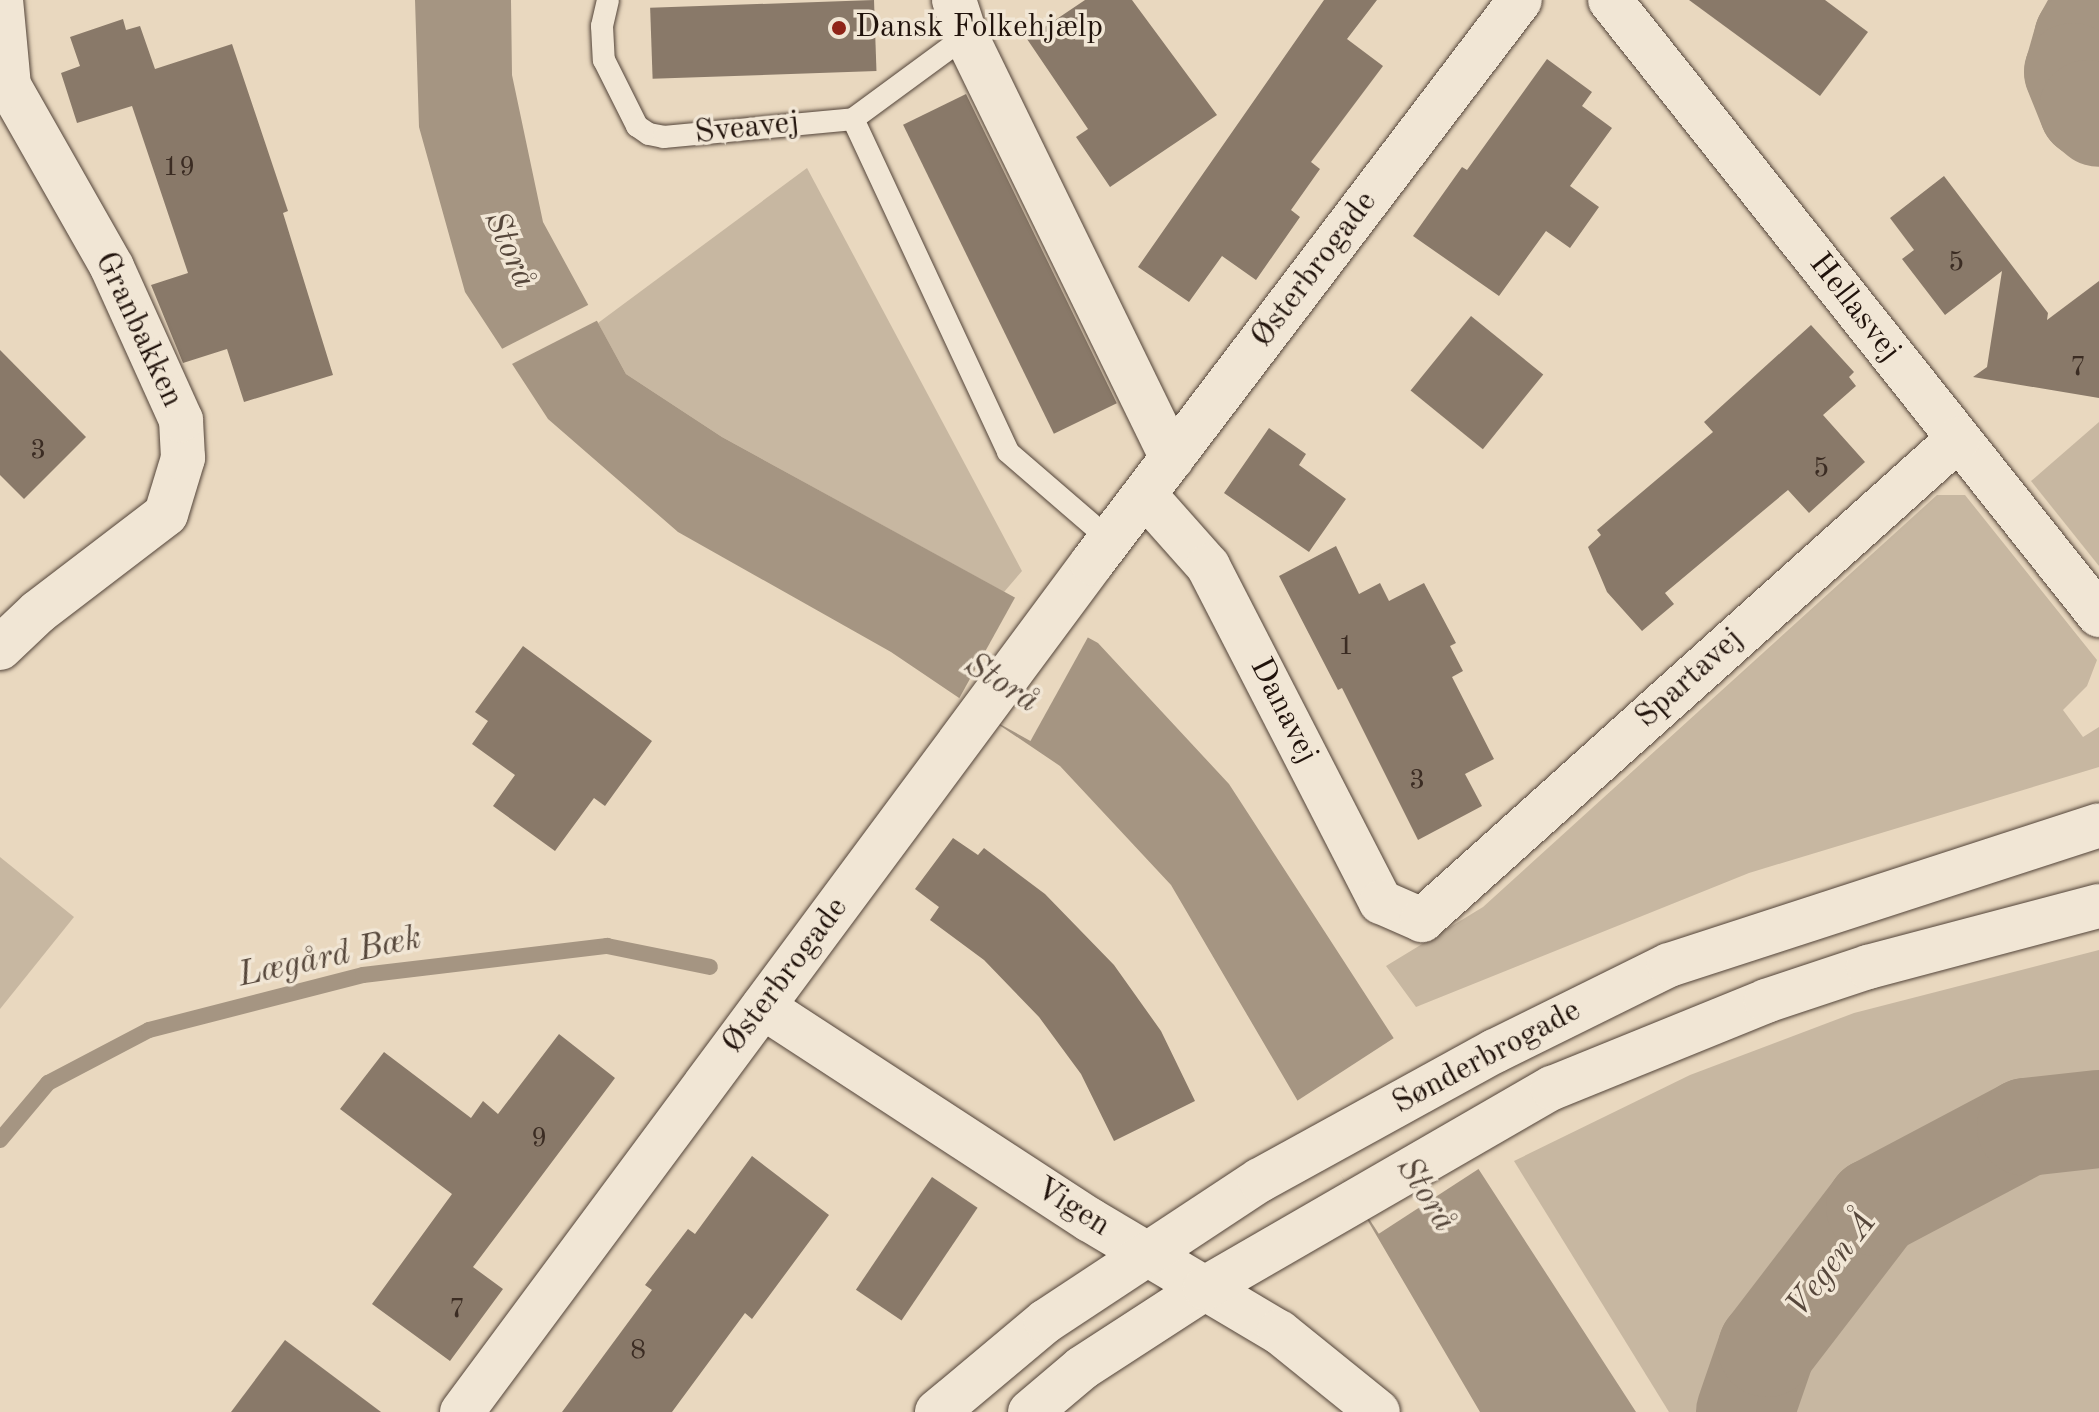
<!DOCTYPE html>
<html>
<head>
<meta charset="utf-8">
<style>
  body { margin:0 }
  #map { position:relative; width:2099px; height:1412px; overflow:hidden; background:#e9d8bf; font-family:"Old Standard TT",serif }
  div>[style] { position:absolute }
  .green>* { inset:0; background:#c7b7a1 }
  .water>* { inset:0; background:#a59582 }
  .pier>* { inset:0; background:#e9d8bf; transform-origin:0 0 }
  .stream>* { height:16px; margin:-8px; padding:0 8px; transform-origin:8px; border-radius:8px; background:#a59582 }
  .river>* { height:98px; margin:-49px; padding:0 49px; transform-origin:49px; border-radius:49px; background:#a59582 }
  .building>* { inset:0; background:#897969; transform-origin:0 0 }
  .roads { filter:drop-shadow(0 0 2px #534439) drop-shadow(0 0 2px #534439) }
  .service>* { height:22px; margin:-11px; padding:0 11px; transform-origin:11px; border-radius:11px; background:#f1e6d5 }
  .minor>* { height:44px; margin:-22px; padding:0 22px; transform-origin:22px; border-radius:22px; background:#f1e6d5 }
  .tertiary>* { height:44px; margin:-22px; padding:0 22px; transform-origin:22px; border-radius:22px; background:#f1e6d5 }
  .dots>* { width:22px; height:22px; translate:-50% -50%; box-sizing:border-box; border:4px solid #f1e6d5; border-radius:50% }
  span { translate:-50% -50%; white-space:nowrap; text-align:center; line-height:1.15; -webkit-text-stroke:7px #f1e6d5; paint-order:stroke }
  .number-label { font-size:28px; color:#3b2c23 }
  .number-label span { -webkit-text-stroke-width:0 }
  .poi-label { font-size:32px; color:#21130c }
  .left { translate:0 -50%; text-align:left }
  .street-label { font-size:32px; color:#21130c }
  .water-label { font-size:34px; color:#56473b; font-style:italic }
</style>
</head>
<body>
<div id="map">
  <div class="green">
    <i style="clip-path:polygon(807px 168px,1022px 571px,1004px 592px,722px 437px,626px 374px,598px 323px)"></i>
    <i style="clip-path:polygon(2099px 422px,2099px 566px,2031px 481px)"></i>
    <i style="clip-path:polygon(1937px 495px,1965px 495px,2097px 660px,2087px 686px,2063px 710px,2083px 737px,2099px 727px,2099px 767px,1749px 873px,1416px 1007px,1386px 966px,1483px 907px)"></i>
    <i style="clip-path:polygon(0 857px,74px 917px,0 1009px)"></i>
    <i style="clip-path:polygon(2099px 950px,2099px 1412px,1669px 1412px,1514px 1161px,1690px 1075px,1854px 1013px)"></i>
  </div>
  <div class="water">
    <i style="clip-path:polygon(415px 0,511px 0,512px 75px,543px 222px,626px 374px,722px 437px,1098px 643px,1229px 784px,1636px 1412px,1480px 1412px,1171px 885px,1060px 766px,891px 652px,678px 532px,548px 419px,465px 292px,419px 127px)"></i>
  </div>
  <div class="pier">
    <i style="left:592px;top:303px;width:18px;height:105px;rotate:63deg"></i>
    <i style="left:1017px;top:594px;width:83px;height:122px;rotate:29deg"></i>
    <i style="left:1397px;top:1036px;width:156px;height:123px;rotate:57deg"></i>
  </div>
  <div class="stream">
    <i style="left:0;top:1140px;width:75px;rotate:-49.9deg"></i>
    <i style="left:48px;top:1083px;width:114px;rotate:-27.7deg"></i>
    <i style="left:149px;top:1030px;width:221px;rotate:-14.4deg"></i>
    <i style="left:363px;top:975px;width:246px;rotate:-6.8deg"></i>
    <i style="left:607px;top:946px;width:105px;rotate:11.5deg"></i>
  </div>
  <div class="river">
    <i style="left:2099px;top:9px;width:33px;rotate:119deg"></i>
    <i style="left:2083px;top:38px;width:35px;rotate:106deg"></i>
    <i style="left:2073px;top:72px;width:40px;rotate:68deg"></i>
    <i style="left:2088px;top:109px;width:14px;rotate:39deg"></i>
    <i style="left:1745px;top:1412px;width:68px;rotate:-71deg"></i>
    <i style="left:1767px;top:1348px;width:178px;rotate:-52.5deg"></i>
    <i style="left:1875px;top:1207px;width:171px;rotate:-27.9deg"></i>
    <i style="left:2026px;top:1127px;width:73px;rotate:-6.3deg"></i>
  </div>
  <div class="building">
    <i style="left:874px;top:0;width:71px;height:224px;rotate:88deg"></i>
    <i style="clip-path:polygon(1085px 0,1132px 0,1217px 115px,1110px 187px,1076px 137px,1088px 129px,1027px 39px)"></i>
    <i style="clip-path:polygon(1324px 0,1377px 0,1347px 39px,1383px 66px,1311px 162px,1320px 169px,1291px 210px,1300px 217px,1256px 280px,1222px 256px,1189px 302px,1138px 267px)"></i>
    <i style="clip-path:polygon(1689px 0,1825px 0,1868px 32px,1820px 96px)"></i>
    <i style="clip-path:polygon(123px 19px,126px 30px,140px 26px,155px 69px,232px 44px,288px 211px,283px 213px,333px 375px,244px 402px,227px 349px,183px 363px,151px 285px,188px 273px,132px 106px,77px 123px,61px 73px,80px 66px,70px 37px)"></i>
    <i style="clip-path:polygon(1547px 59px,1592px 92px,1582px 106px,1612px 128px,1570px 186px,1599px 207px,1570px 248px,1546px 231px,1499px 296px,1413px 236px,1462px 167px,1467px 170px)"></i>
    <i style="left:966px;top:94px;width:344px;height:70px;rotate:64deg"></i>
    <i style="clip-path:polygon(1944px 176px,2048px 313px,2047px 320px,2099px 281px,2099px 398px,1973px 377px,1987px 367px,2002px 271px,1945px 315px,1902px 259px,1914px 250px,1890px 218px)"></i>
    <i style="left:1471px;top:316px;width:93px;height:96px;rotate:39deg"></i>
    <i style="clip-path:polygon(1811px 325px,1854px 372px,1849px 377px,1856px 386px,1823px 415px,1865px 462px,1809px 513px,1788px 490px,1665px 593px,1674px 604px,1642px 631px,1607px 592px,1588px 547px,1601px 535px,1597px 530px,1713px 432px,1704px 422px)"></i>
    <i style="clip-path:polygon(0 350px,86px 437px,24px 499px,0 475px)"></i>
    <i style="clip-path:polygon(1269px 428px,1306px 454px,1299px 465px,1346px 499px,1309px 552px,1224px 493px)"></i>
    <i style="clip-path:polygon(1336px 546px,1359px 594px,1380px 583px,1389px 601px,1424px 583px,1456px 643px,1450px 646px,1463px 671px,1452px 677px,1494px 759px,1465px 774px,1482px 806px,1418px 840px,1342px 688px,1338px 690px,1279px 576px)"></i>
    <i style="clip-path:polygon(523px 646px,652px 741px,605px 806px,594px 798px,555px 851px,493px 806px,515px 775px,472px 744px,488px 721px,475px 712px)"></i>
    <i style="clip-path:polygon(953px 838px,978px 855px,984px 848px,1045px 894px,1114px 965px,1161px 1031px,1195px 1101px,1114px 1141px,1081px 1074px,1039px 1017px,984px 960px,930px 920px,939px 907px,915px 889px)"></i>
    <i style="clip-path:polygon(559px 1034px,615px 1078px,473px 1267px,503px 1289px,450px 1361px,372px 1304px,452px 1194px,340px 1109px,384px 1052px,471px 1118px,483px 1101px,498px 1114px)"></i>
    <i style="clip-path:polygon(752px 1156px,829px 1215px,752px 1319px,745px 1313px,672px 1412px,562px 1412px,652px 1290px,645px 1285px,688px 1229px,695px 1234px)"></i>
    <i style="left:932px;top:1177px;width:55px;height:136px;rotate:34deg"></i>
    <i style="clip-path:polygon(285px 1340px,381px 1412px,231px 1412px)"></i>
  </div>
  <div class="roads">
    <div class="service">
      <i style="left:608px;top:0;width:27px;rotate:103deg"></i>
      <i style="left:602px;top:26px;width:34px;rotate:87deg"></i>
      <i style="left:604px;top:60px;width:74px;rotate:63.4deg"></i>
      <i style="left:637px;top:126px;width:14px;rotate:34deg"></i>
      <i style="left:649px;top:134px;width:15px;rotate:11deg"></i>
      <i style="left:664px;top:137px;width:190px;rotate:-5.4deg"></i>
      <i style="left:853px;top:119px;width:140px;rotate:-36.3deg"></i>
      <i style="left:853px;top:119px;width:367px;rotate:65deg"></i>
      <i style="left:1008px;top:452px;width:135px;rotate:40.8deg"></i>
    </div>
    <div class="minor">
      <i style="left:954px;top:0;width:38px;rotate:72deg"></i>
      <i style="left:966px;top:36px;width:470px;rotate:64deg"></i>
      <i style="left:1610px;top:0;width:786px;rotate:51.51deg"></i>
      <i style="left:1145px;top:495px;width:95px;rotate:48.4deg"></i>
      <i style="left:1208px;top:566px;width:378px;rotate:62.8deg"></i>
      <i style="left:1381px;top:902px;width:45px;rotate:23.7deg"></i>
      <i style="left:1422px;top:920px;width:720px;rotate:-41.9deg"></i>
      <i style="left:0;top:648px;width:52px;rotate:-43.5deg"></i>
      <i style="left:38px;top:612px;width:161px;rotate:-37.4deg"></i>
      <i style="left:166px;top:514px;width:59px;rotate:-73.1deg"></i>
      <i style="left:183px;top:458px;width:38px;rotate:-93deg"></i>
      <i style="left:181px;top:420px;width:168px;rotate:-114.3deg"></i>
      <i style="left:112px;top:267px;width:208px;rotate:-119.6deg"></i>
      <i style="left:9px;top:86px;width:86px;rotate:-95.3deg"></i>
      <i style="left:763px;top:1007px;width:390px;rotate:33.1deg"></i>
      <i style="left:1090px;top:1220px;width:220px;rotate:30.7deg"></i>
      <i style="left:1279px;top:1332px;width:127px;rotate:38.9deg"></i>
      <i style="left:462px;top:1412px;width:1057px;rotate:-53.42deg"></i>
      <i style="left:1092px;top:563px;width:707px;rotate:-52.76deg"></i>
    </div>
    <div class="tertiary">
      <i style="left:937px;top:1412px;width:142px;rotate:-39.9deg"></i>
      <i style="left:1046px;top:1321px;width:256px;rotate:-33.4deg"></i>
      <i style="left:1260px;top:1180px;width:268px;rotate:-28.8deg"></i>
      <i style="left:1495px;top:1051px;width:194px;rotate:-26.3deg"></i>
      <i style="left:1669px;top:965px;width:452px;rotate:-18deg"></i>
      <i style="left:1030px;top:1412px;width:68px;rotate:-40.2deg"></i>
      <i style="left:1082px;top:1368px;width:147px;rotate:-33deg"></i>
      <i style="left:1205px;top:1288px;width:401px;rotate:-30deg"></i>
      <i style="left:1552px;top:1088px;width:231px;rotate:-22.1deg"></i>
      <i style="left:1766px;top:1001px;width:108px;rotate:-18.4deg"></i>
      <i style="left:1868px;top:967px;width:239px;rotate:-14.8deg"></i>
    </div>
  </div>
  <div class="dots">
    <i style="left:839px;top:28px;background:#8f2418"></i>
  </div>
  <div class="number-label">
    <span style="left:179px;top:168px">19</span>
    <span style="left:1956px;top:263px">5</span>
    <span style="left:2078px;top:368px">7</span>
    <span style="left:38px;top:451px">3</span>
    <span style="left:1821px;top:469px">5</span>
    <span style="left:1346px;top:647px">1</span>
    <span style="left:1417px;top:781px">3</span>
    <span style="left:539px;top:1139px">9</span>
    <span style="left:457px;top:1310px">7</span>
    <span style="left:638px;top:1351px">8</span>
  </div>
  <div class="poi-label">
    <span class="left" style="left:855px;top:28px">Dansk Folkehjælp</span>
  </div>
  <div class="street-label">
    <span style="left:747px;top:129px;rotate:-6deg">Sveavej</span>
    <span style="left:1315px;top:270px;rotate:-53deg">Østerbrogade</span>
    <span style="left:1854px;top:308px;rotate:52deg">Hellasvej</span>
    <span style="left:138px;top:330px;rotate:65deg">Granbakken</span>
    <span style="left:1690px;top:679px;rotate:-42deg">Spartavej</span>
    <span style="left:1283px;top:711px;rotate:63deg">Danavej</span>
    <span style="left:786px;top:976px;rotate:-53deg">Østerbrogade</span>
    <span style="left:1487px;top:1058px;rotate:-28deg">Sønderbrogade</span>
    <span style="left:1072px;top:1208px;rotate:32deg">Vigen</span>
  </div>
  <div class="water-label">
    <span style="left:509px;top:250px;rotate:66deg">Storå</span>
    <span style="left:1001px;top:684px;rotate:33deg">Storå</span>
    <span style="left:330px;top:958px;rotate:-12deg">Lægård Bæk</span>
    <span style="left:1425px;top:1195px;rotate:58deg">Storå</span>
    <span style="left:1832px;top:1265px;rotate:-52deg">Vegen Å</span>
  </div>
</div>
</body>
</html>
